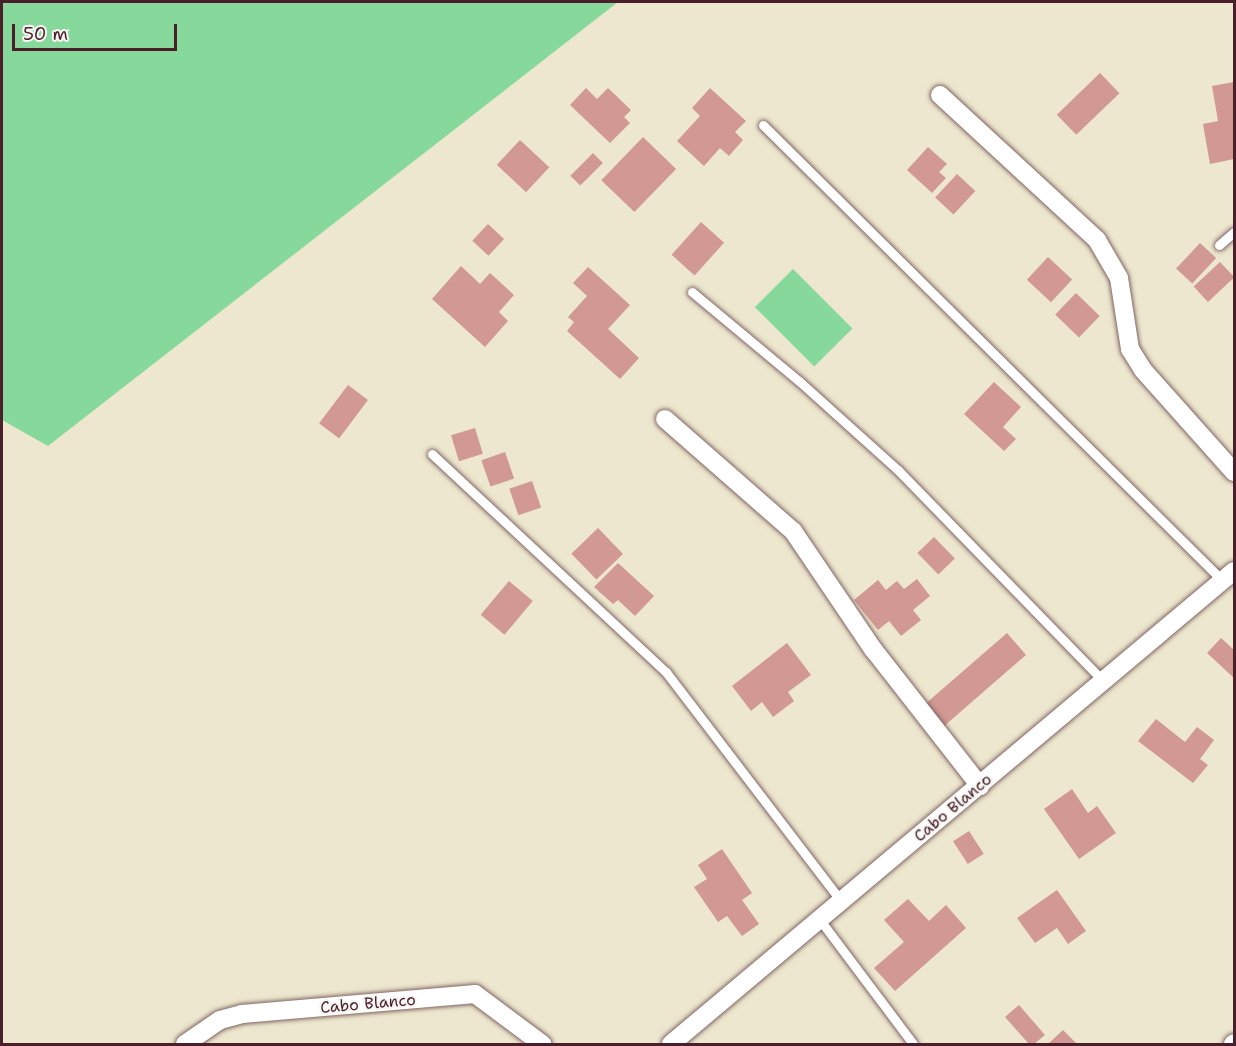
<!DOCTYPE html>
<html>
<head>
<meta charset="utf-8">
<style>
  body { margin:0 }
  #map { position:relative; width:1236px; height:1046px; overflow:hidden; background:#ece7ce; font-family:"Shantell Sans",sans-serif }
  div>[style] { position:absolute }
  .green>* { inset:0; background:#86d99a; transform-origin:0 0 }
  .building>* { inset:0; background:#d19894; transform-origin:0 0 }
  .roads { filter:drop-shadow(0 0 2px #836564) drop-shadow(0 0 2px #836564) }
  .service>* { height:9px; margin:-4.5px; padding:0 4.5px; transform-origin:4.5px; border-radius:4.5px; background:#fff }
  .minor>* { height:18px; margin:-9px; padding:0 9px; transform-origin:9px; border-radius:9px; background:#fff }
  span { translate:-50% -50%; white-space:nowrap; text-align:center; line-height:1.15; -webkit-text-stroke:4.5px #f6f6f2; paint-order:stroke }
  .street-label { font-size:16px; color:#4a1f2b }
  .frame { position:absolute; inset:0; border:3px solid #4a1f2b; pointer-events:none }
  .scale { position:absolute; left:12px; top:24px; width:165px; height:27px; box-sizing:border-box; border:3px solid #4a1f2b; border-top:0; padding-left:8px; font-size:18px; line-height:21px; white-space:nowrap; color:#4a1f2b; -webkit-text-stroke:4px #f6f6f2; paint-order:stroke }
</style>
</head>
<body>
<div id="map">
  <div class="green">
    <i style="clip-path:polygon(2px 2px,618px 2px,48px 446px,2px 420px)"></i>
    <i style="left:793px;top:269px;width:84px;height:54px;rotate:45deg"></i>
  </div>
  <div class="building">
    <i style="left:1100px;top:73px;width:28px;height:60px;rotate:46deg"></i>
    <i style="clip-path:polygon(1234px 82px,1234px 159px,1210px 164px,1203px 124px,1218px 121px,1212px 86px)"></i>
    <i style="clip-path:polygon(586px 88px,597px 99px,608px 88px,631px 110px,624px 117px,630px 123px,610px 143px,570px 105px)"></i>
    <i style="clip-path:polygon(710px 88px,746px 121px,735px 132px,743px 140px,729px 156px,720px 148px,704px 166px,677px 141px,700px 116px,692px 108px)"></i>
    <i style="left:643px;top:137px;width:46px;height:60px;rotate:44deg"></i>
    <i style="left:520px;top:140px;width:40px;height:34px;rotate:43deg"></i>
    <i style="clip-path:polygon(928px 147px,947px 164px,939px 172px,946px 178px,932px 193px,907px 170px)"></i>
    <i style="left:593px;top:153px;width:14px;height:32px;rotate:45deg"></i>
    <i style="left:957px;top:174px;width:25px;height:32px;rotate:43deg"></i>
    <i style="left:701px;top:222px;width:31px;height:44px;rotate:42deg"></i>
    <i style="left:488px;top:224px;width:22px;height:23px;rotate:43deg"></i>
    <i style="left:1200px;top:243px;width:22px;height:35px;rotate:43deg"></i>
    <i style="left:1048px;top:257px;width:33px;height:31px;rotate:43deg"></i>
    <i style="left:1220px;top:262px;width:21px;height:36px;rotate:47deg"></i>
    <i style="clip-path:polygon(461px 266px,480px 284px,490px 273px,514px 295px,499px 312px,508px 321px,485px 347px,432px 299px)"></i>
    <i style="clip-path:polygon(588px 267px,630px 305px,608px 329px,639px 358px,620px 379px,567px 331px,574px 322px,568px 317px,587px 296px,573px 283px)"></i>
    <i style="left:1076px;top:293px;width:33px;height:30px;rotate:44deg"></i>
    <i style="clip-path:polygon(994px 382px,1021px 407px,1003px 427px,1016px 439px,1004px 451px,964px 414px)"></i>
    <i style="left:348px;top:385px;width:25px;height:48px;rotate:37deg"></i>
    <i style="left:475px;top:428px;width:27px;height:25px;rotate:73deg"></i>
    <i style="left:505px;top:452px;width:28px;height:25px;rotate:71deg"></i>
    <i style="left:532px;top:481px;width:28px;height:24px;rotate:71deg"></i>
    <i style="left:598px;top:528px;width:36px;height:37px;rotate:46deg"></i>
    <i style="left:934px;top:537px;width:30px;height:23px;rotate:46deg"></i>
    <i style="clip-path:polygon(618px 563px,654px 596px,635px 616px,618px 600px,613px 604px,594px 587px)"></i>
    <i style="clip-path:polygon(917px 579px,930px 596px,913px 610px,921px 620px,901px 636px,889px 621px,878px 630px,854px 600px,878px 580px,886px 590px,897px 581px,904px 589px)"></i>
    <i style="left:509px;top:581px;width:31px;height:44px;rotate:40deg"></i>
    <i style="left:1007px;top:633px;width:29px;height:108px;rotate:49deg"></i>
    <i style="clip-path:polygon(1221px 638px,1234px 650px,1234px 678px,1207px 653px)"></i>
    <i style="clip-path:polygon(787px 643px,811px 675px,788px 692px,794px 701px,773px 717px,762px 702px,751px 711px,732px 686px)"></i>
    <i style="clip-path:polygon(1156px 719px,1185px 742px,1197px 727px,1214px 740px,1200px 759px,1208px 765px,1193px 783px,1138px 741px)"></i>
    <i style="clip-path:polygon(1072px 789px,1088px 813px,1097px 806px,1116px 833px,1079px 859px,1044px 809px)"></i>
    <i style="left:969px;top:831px;width:27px;height:19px;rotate:57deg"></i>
    <i style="clip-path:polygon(722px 849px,752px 893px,742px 900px,759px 924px,742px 936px,727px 916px,718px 922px,694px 887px,707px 879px,698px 865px)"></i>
    <i style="clip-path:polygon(1057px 890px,1086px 931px,1068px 944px,1057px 928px,1035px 943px,1017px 918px)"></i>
    <i style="clip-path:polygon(908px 899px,929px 921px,946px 905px,966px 928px,895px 991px,874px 968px,904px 942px,884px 920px)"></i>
    <i style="clip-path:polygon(1019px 1005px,1045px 1035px,1034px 1044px,1029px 1044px,1005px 1017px)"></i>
    <i style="clip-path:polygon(1063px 1030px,1077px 1044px,1048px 1044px)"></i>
  </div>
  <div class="roads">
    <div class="service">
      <i style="left:763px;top:125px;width:648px;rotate:44.75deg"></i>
      <i style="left:1219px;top:245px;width:20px;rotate:-41deg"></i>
      <i style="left:692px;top:292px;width:139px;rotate:39.8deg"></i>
      <i style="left:799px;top:381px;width:133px;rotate:42deg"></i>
      <i style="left:898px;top:470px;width:296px;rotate:45.8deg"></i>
      <i style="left:432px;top:454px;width:320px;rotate:43deg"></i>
      <i style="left:666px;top:672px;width:290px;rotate:52.6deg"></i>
      <i style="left:820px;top:920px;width:155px;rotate:53.1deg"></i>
    </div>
    <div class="minor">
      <i style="left:940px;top:95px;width:214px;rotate:42.7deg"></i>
      <i style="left:1097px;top:240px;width:44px;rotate:59.9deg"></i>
      <i style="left:1119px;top:278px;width:72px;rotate:81.2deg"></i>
      <i style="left:1130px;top:349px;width:25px;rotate:58deg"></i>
      <i style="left:1143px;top:370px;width:137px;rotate:48.3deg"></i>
      <i style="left:665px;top:419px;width:170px;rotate:41.2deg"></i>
      <i style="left:793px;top:531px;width:143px;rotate:55.9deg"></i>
      <i style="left:873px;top:649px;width:174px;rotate:52deg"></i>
      <i style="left:185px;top:1044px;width:42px;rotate:-34.4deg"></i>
      <i style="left:220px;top:1020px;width:23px;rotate:-15deg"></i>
      <i style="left:242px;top:1014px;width:234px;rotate:-4.9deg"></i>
      <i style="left:475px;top:994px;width:84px;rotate:36.7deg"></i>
      <i style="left:671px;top:1044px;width:735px;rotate:-40.04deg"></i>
      <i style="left:1233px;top:1044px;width:1px;rotate:-45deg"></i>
    </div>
  </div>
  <div class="street-label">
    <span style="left:953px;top:808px;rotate:-40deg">Cabo Blanco</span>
    <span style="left:368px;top:1004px;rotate:-5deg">Cabo Blanco</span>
  </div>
  <div class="frame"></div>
  <div class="scale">50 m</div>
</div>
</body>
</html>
